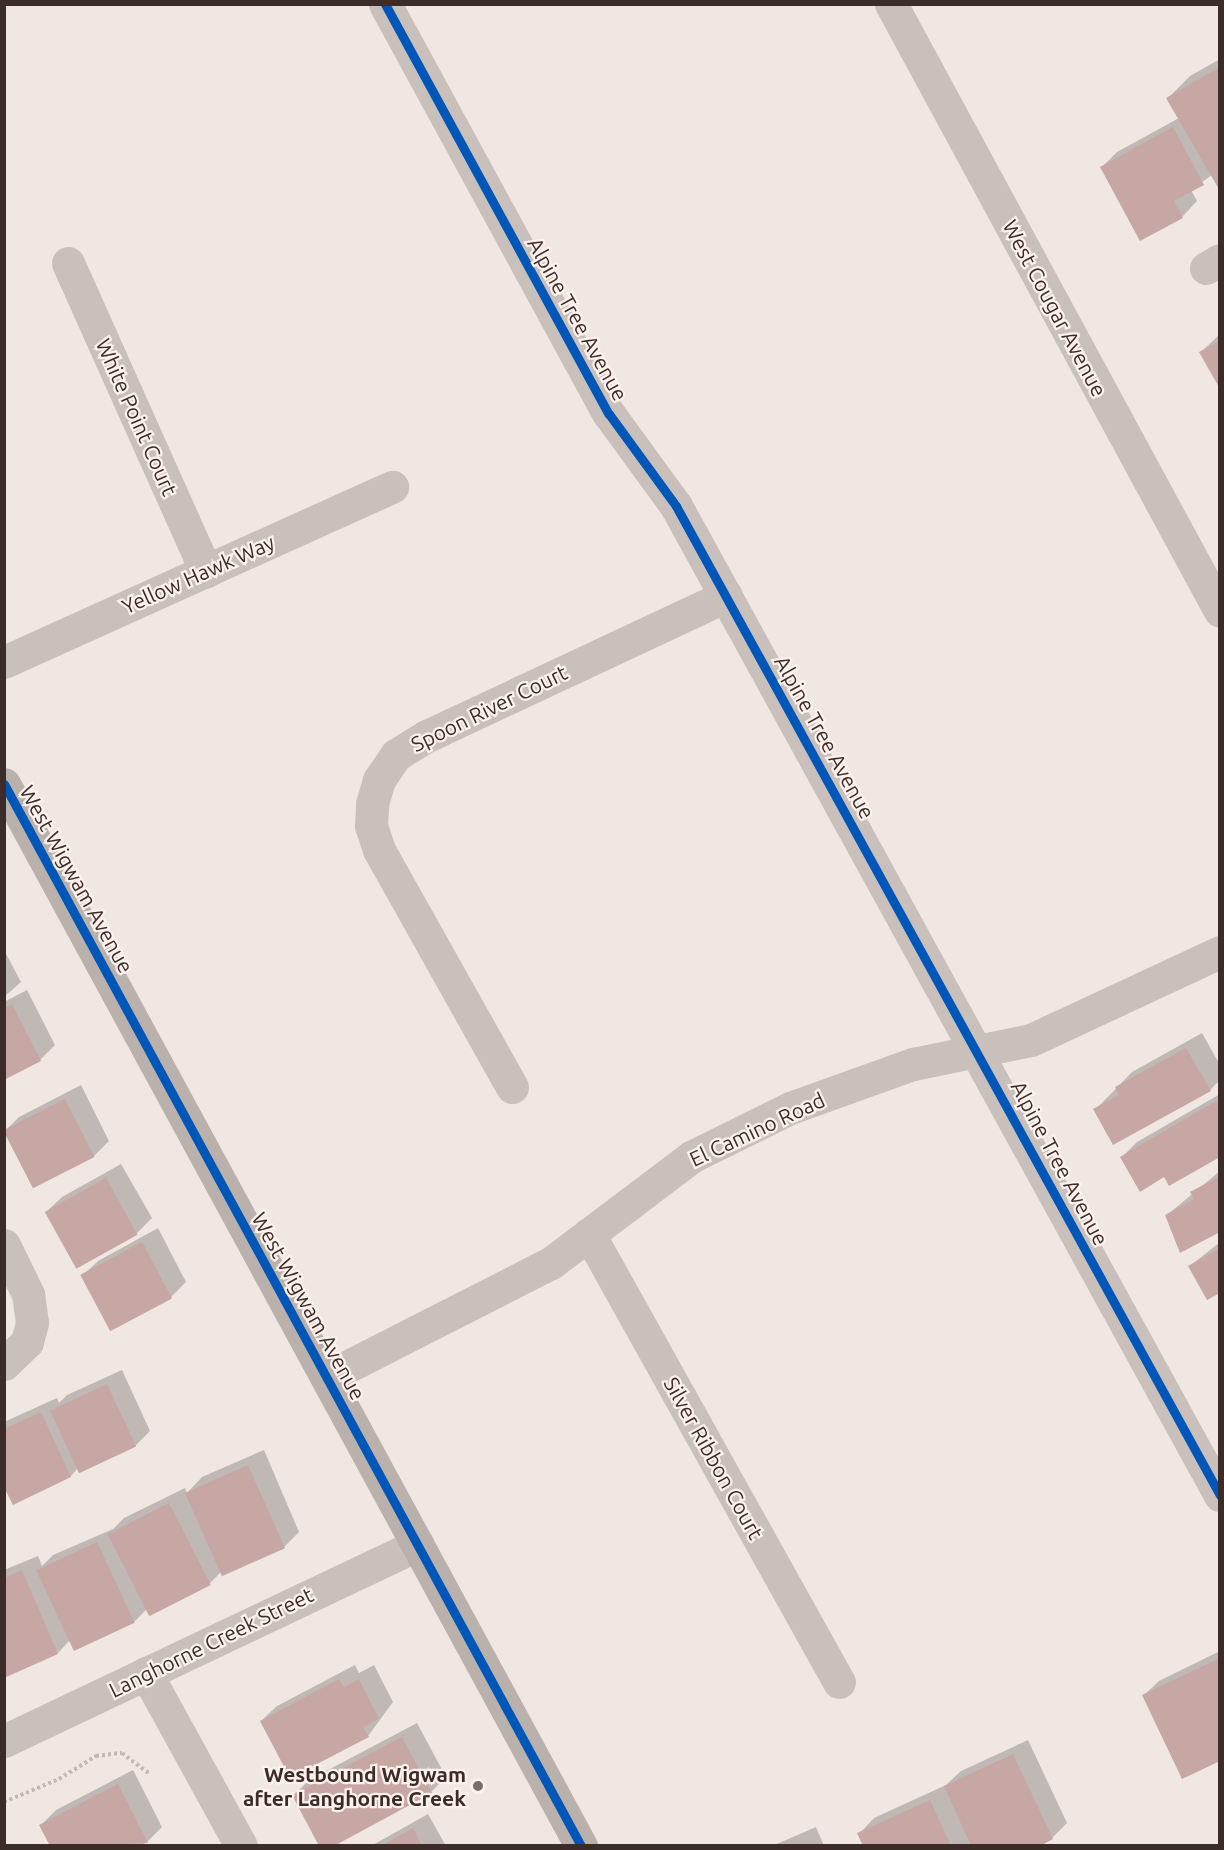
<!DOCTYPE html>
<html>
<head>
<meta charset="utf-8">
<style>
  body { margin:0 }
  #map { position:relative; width:1224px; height:1850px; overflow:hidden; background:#f0e7e3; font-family:Ubuntu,sans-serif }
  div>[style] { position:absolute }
  .shadow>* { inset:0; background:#0003 }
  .building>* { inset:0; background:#c6a7a3; transform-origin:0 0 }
  .path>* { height:4px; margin-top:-2px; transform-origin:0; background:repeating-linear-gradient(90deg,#c2b8b4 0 3px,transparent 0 6px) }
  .street>* { height:33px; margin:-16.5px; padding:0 16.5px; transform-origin:16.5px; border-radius:16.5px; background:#c9c0bc }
  .secondary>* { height:33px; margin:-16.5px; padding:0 16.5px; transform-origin:16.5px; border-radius:16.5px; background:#bab0ac }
  .cycleway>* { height:9px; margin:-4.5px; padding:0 4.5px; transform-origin:4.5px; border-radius:4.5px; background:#0057b8 }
  .dots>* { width:16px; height:16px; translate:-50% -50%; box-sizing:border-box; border:3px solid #fcf1eb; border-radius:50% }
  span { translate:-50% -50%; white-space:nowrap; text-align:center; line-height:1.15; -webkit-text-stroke:4.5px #fcf1eb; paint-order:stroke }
  .street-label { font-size:21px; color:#3b2b29 }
  .poi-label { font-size:21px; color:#3b2b29; font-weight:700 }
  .right { translate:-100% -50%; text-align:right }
  .frame { position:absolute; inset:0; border:6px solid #3b2b29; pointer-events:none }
</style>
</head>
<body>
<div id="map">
  <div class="shadow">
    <i style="clip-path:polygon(1220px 59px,1220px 188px,1212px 175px,1191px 190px,1197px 201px,1182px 217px,1102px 167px,1117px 152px,1179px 118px,1168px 98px,1190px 76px)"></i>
    <i style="clip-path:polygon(1220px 334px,1220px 385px,1201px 352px)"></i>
    <i style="clip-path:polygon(4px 950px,21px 982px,4px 997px)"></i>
    <i style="clip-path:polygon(27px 990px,55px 1045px,40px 1060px,4px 1079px,4px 1002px)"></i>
    <i style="clip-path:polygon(1202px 1033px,1220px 1065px,1220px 1080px,1210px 1090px,1095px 1110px,1132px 1072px)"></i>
    <i style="clip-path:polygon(81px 1085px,109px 1141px,94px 1156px,33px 1188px,4px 1132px,19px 1117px)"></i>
    <i style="clip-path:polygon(1220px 1094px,1220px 1155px,1164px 1175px,1122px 1157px,1137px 1142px)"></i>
    <i style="clip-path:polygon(121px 1164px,152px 1218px,137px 1233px,77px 1267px,46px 1212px,62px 1197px)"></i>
    <i style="clip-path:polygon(1220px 1171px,1220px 1230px,1181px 1251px,1167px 1215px)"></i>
    <i style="clip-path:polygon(158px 1228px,186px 1282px,171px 1297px,82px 1276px,98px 1261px)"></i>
    <i style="clip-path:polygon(1220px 1242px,1220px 1291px,1190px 1266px)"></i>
    <i style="clip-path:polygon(122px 1370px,150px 1431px,135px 1446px,78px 1468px,71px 1476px,13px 1503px,4px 1484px,4px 1422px,57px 1398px,59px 1403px,67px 1395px)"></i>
    <i style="clip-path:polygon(264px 1450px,299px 1532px,284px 1547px,222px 1571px,209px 1584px,146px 1610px,134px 1622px,70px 1640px,58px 1653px,4px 1676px,4px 1570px,38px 1556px,42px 1566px,53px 1555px,113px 1529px,124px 1518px,185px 1488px,187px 1493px,202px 1477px)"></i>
    <i style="clip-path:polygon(1220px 1651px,1220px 1759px,1143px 1696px,1159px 1681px)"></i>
    <i style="clip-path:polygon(355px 1665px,359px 1673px,374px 1665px,393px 1702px,368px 1736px,261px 1721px,277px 1706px)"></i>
    <i style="clip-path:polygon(417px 1723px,446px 1777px,431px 1792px,294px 1795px,309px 1780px)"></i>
    <i style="clip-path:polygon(1028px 1740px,1067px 1823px,1052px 1838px,1036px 1846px,865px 1846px,859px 1834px,874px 1818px,946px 1785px,961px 1771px)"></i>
    <i style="clip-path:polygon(133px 1770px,162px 1827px,147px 1842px,140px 1846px,52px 1846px,41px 1825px,56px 1810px)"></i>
    <i style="clip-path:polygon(428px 1814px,446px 1846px,371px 1846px)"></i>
    <i style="clip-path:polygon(816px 1827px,824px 1846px,772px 1846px)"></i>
  </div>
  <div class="building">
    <i style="clip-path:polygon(1220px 67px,1220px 191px,1166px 98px)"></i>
    <i style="clip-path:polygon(1173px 127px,1204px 185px,1174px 201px,1183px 218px,1140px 241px,1100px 167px)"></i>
    <i style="clip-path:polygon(1220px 341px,1220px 389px,1199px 352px)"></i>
    <i style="clip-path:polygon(12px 1004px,41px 1061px,4px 1080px,4px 1008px)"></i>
    <i style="clip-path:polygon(1186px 1048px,1211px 1091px,1113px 1145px,1093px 1109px,1119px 1095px,1115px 1087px)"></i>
    <i style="left:65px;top:1099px;width:65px;height:69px;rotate:63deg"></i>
    <i style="clip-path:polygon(1216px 1101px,1220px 1108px,1220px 1157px,1169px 1186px,1164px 1177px,1140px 1192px,1120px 1157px)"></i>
    <i style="clip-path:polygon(1220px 1176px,1220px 1232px,1180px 1253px,1165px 1215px,1194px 1199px,1190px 1192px)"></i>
    <i style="left:106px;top:1178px;width:65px;height:70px;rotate:61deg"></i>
    <i style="left:142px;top:1242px;width:64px;height:70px;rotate:62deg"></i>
    <i style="clip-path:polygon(1220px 1248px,1220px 1293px,1207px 1300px,1188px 1266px)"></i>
    <i style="left:107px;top:1384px;width:69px;height:63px;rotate:65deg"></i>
    <i style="clip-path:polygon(41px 1412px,71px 1477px,13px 1505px,4px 1487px,4px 1429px)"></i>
    <i style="left:248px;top:1465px;width:91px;height:69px;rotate:66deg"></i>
    <i style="left:169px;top:1503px;width:92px;height:69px;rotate:63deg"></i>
    <i style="left:97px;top:1542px;width:89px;height:67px;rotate:65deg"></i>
    <i style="clip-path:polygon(22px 1570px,58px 1654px,4px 1678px,4px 1578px)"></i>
    <i style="clip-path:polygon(1220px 1658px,1220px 1761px,1182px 1779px,1142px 1695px)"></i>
    <i style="clip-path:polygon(339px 1679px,344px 1687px,359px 1679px,379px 1719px,363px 1727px,369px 1737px,290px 1778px,260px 1721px)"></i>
    <i style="clip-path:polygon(402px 1737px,432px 1793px,334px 1846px,319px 1846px,292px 1795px)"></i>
    <i style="clip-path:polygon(1013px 1754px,1053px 1839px,1040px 1846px,971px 1846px,944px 1786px)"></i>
    <i style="clip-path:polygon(118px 1784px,148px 1843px,50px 1846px,39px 1825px)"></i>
    <i style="clip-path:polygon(930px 1800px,951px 1846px,863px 1846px,857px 1833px)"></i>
    <i style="clip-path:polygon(413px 1828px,422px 1846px,381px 1846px)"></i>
  </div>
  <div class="path">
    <i style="left:4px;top:1802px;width:60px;rotate:-22.7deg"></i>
    <i style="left:59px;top:1779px;width:44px;rotate:-31.9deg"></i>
    <i style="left:96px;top:1756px;width:26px;rotate:-7deg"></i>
    <i style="left:122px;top:1753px;width:35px;rotate:37deg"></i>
  </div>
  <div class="street">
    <i style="left:385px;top:4px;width:467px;rotate:61.4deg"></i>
    <i style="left:609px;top:414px;width:114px;rotate:53.9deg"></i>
    <i style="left:676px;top:506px;width:1129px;rotate:61.19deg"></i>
    <i style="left:891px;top:4px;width:690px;rotate:61.54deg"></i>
    <i style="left:68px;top:263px;width:338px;rotate:65.9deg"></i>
    <i style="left:1206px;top:268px;width:16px;rotate:-30deg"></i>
    <i style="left:4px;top:662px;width:426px;rotate:-24.3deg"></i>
    <i style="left:512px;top:1087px;width:272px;rotate:-119.3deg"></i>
    <i style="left:379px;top:850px;width:25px;rotate:-108deg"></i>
    <i style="left:371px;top:826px;width:22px;rotate:-87deg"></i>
    <i style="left:372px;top:804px;width:25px;rotate:-74deg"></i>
    <i style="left:379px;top:780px;width:30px;rotate:-56deg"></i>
    <i style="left:396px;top:755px;width:36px;rotate:-32deg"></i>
    <i style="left:427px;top:736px;width:330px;rotate:-25.1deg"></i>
    <i style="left:589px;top:1234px;width:513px;rotate:60.84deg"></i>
    <i style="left:4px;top:1245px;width:55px;rotate:63.9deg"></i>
    <i style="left:28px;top:1294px;width:29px;rotate:82deg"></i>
    <i style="left:32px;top:1323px;width:20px;rotate:105deg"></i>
    <i style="left:27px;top:1342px;width:32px;rotate:136deg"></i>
    <i style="left:327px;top:1377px;width:251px;rotate:-27deg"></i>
    <i style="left:551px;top:1263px;width:176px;rotate:-37.1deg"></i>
    <i style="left:691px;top:1157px;width:110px;rotate:-26.3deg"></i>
    <i style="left:790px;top:1108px;width:131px;rotate:-19.7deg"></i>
    <i style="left:913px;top:1064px;width:120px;rotate:-11.5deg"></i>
    <i style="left:1031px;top:1040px;width:208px;rotate:-25deg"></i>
    <i style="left:146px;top:1673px;width:197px;rotate:61.2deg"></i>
    <i style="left:4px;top:1741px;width:458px;rotate:-25.4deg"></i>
  </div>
  <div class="secondary">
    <i style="left:4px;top:784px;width:1209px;rotate:61.48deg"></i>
  </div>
  <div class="cycleway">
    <i style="left:385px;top:4px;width:467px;rotate:61.4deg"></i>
    <i style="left:609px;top:414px;width:114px;rotate:53.9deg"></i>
    <i style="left:676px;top:506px;width:1129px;rotate:61.19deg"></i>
    <i style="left:4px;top:784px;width:1209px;rotate:61.48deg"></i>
  </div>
  <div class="dots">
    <i style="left:478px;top:1786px;background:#7a6d6a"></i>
  </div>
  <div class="street-label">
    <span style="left:1055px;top:308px;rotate:62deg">West Cougar Avenue</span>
    <span style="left:578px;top:319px;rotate:61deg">Alpine Tree Avenue</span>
    <span style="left:137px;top:417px;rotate:66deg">White Point Court</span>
    <span style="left:198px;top:574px;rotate:-24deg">Yellow Hawk Way</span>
    <span style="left:489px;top:708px;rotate:-26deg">Spoon River Court</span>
    <span style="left:825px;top:737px;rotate:61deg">Alpine Tree Avenue</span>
    <span style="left:77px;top:879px;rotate:61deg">West Wigwam Avenue</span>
    <span style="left:757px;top:1129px;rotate:-25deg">El Camino Road</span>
    <span style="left:1060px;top:1163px;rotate:62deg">Alpine Tree Avenue</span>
    <span style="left:309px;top:1306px;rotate:61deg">West Wigwam Avenue</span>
    <span style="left:714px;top:1458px;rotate:61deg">Silver Ribbon Court</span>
    <span style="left:211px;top:1642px;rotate:-26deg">Langhorne Creek Street</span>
  </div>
  <div class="poi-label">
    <span class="right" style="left:466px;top:1786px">Westbound Wigwam<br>after Langhorne Creek</span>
  </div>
  <div class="frame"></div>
</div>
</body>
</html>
